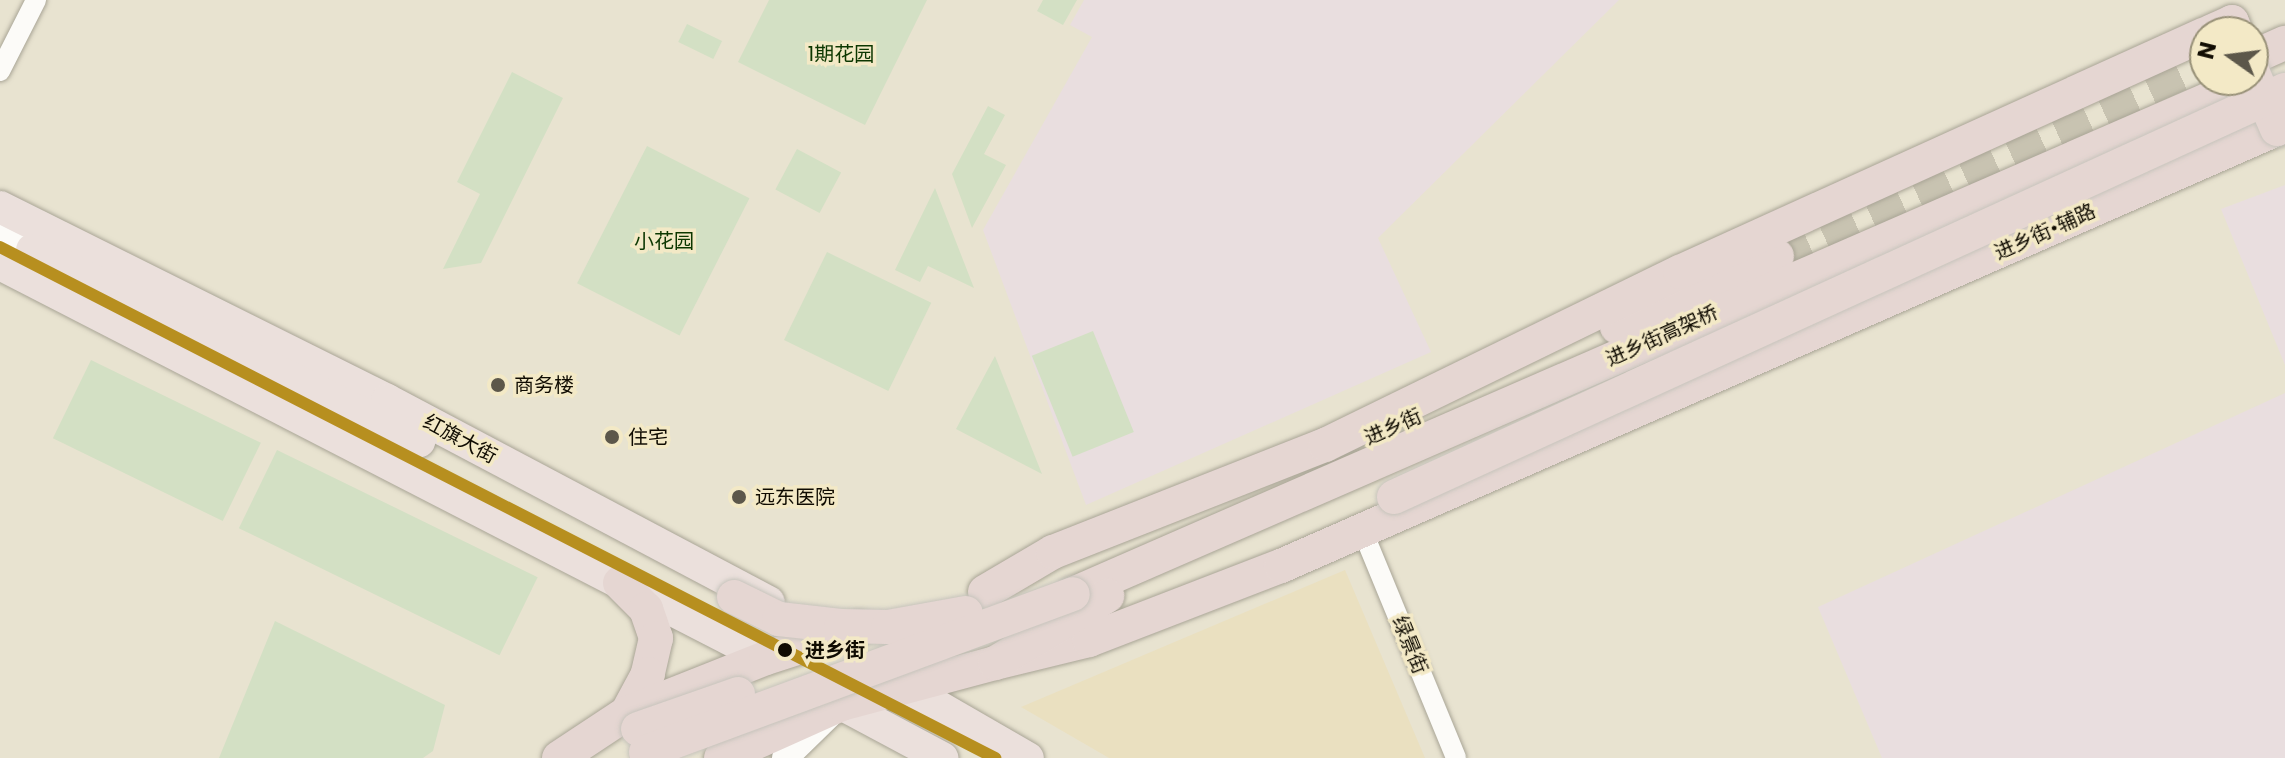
<!DOCTYPE html>
<html>
<head>
<meta charset="utf-8">
<style>
  body { margin:0 }
  #map { position:relative; width:2285px; height:758px; overflow:hidden; background:#e8e3d0; font-family:Poppins,"Noto Sans SC",sans-serif }
  div>[style] { position:absolute }
  .built>* { inset:0; background:#eae0c0 }
  .industrial>* { inset:0; background:#e9dedf }
  .green>* { inset:0; background:#d3e0c4; transform-origin:0 0 }
  .trunk-tunnel>* { height:34px; margin-top:-17px; transform-origin:0; background:repeating-linear-gradient(90deg,#c8c3b1 0 34px,transparent 0 51px) }
  .roads { filter:drop-shadow(0 0 2px #a9a596) drop-shadow(0 0 2px #a9a596) }
  .minor>* { height:20px; margin:-10px; padding:0 10px; transform-origin:10px; border-radius:10px; background:#fcfbf8 }
  .tertiary>* { height:26px; margin:-13px; padding:0 13px; transform-origin:13px; border-radius:13px; background:#fcfbf8 }
  .secondary>* { height:28px; margin:-14px; padding:0 14px; transform-origin:14px; border-radius:14px; background:#fcfbf8 }
  .primary>* { height:32px; margin:-16px; padding:0 16px; transform-origin:16px; border-radius:16px; background:#ebe0dc }
  .trunk>* { height:34px; margin:-17px; padding:0 17px; transform-origin:17px; border-radius:17px; background:#e5d6d2 }
  .bridges { filter:drop-shadow(0 0 2px #c7c4bc) drop-shadow(0 0 2px #c7c4bc) }
  .trunk-bridge>* { height:34px; margin:-17px; padding:0 17px; transform-origin:17px; border-radius:17px; background:#e5d6d2 }
  .metro-1>* { height:12px; margin:-6px; padding:0 6px; transform-origin:6px; border-radius:6px; background:#b78f1f }
  .dots>* { width:22px; height:22px; translate:-50% -50%; box-sizing:border-box; border:4px solid #f3e9c6; border-radius:50% }
  span { translate:-50% -50%; white-space:nowrap; text-align:center; line-height:1.15; -webkit-text-stroke:7px #f3e9c6; paint-order:stroke }
  .park-label { font-size:20px; color:#0c3700 }
  .street-label { font-size:20px; color:#100c02 }
  .poi-label { font-size:20px; color:#100c02 }
  .left { translate:0 -50%; text-align:left }
  .stop-label { font-size:20px; color:#100c02; font-weight:700 }
  .north { position:absolute; left:2189px; top:16px; width:80px; height:80px; box-sizing:border-box; background:#f3e9c6; border:2px solid #989178; border-radius:50%; rotate:284deg; font-size:22px; font-weight:700; line-height:32px; text-align:center; color:#100c02 }
  .north::after { content:''; display:block; margin:auto; width:28px; height:36px; background:#5c574a; clip-path:polygon(50% 0,100% 100%,50% 72%,0 100%) }
</style>
</head>
<body>
<div id="map">
  <div class="built">
    <i style="clip-path:polygon(1345px 570px,1425px 758px,1109px 758px,1021px 707px)"></i>
  </div>
  <div class="industrial">
    <i style="clip-path:polygon(1084px 0,1619px 0,1378px 238px,1431px 352px,1086px 505px,983px 230px,1092px 37px,1070px 25px)"></i>
    <i style="clip-path:polygon(2285px 185px,2285px 365px,2221px 209px)"></i>
    <i style="clip-path:polygon(2285px 393px,2285px 758px,1882px 758px,1818px 607px)"></i>
  </div>
  <div class="green">
    <i style="clip-path:polygon(769px 0,927px 0,865px 125px,738px 62px)"></i>
    <i style="clip-path:polygon(1043px 0,1077px 0,1063px 25px,1037px 11px)"></i>
    <i style="left:687px;top:24px;width:39px;height:20px;rotate:26deg"></i>
    <i style="clip-path:polygon(512px 72px,563px 98px,481px 263px,443px 269px,480px 194px,457px 182px)"></i>
    <i style="clip-path:polygon(988px 106px,1005px 115px,984px 154px,1006px 165px,972px 228px,952px 174px)"></i>
    <i style="left:647px;top:146px;width:115px;height:154px;rotate:27deg"></i>
    <i style="left:797px;top:149px;width:50px;height:46px;rotate:28deg"></i>
    <i style="clip-path:polygon(935px 188px,944px 211px,974px 288px,928px 266px,920px 282px,895px 270px)"></i>
    <i style="left:827px;top:252px;width:116px;height:98px;rotate:26deg"></i>
    <i style="left:1093px;top:331px;width:109px;height:66px;rotate:68deg"></i>
    <i style="clip-path:polygon(995px 356px,1042px 474px,956px 429px)"></i>
    <i style="left:91px;top:360px;width:189px;height:87px;rotate:26deg"></i>
    <i style="left:277px;top:450px;width:290px;height:87px;rotate:26deg"></i>
    <i style="clip-path:polygon(275px 621px,445px 705px,433px 751px,423px 758px,219px 758px)"></i>
  </div>
  <div class="trunk-tunnel">
    <i style="left:1777px;top:256px;width:470px;rotate:-24.3deg"></i>
  </div>
  <div class="roads">
    <div class="minor">
      <i style="left:0;top:71px;width:80px;rotate:-63.1deg"></i>
      <i style="left:1363px;top:532px;width:244px;rotate:67.6deg"></i>
    </div>
    <div class="tertiary">
      <i style="left:785px;top:758px;width:62px;rotate:-44.3deg"></i>
    </div>
    <div class="secondary">
      <i style="left:0;top:232px;width:37px;rotate:29deg"></i>
    </div>
    <div class="primary">
      <i style="left:0;top:207px;width:432px;rotate:26.5deg"></i>
      <i style="left:387px;top:400px;width:432px;rotate:27.9deg"></i>
      <i style="left:32px;top:250px;width:432px;rotate:26.3deg"></i>
      <i style="left:0;top:264px;width:861px;rotate:27.22deg"></i>
      <i style="left:910px;top:690px;width:136px;rotate:30deg"></i>
      <i style="left:841px;top:704px;width:115px;rotate:28.1deg"></i>
    </div>
    <div class="trunk">
      <i style="left:2210px;top:32px;width:24px;rotate:-24deg"></i>
      <i style="left:2232px;top:22px;width:11px;rotate:68deg"></i>
      <i style="left:2253px;top:57px;width:35px;rotate:-24deg"></i>
      <i style="left:1617px;top:327px;width:175px;rotate:-23.9deg"></i>
      <i style="left:620px;top:583px;width:37px;rotate:45deg"></i>
      <i style="left:646px;top:609px;width:31px;rotate:71deg"></i>
      <i style="left:656px;top:638px;width:37px;rotate:103deg"></i>
      <i style="left:648px;top:674px;width:44px;rotate:118.3deg"></i>
      <i style="left:985px;top:592px;width:79px;rotate:-30.5deg"></i>
      <i style="left:1053px;top:552px;width:292px;rotate:-21.5deg"></i>
      <i style="left:1325px;top:445px;width:395px;rotate:-26deg"></i>
      <i style="left:1680px;top:272px;width:576px;rotate:-24.39deg"></i>
      <i style="left:1073px;top:594px;width:1287px;rotate:-23.54deg"></i>
      <i style="left:995px;top:663px;width:97px;rotate:-13.7deg"></i>
      <i style="left:1089px;top:640px;width:206px;rotate:-21.1deg"></i>
      <i style="left:1281px;top:566px;width:1088px;rotate:-23.69deg"></i>
      <i style="left:559px;top:758px;width:82px;rotate:-33.5deg"></i>
      <i style="left:627px;top:713px;width:149px;rotate:-21.6deg"></i>
      <i style="left:766px;top:658px;width:98px;rotate:-17.9deg"></i>
      <i style="left:721px;top:758px;width:132px;rotate:-24.2deg"></i>
      <i style="left:841px;top:704px;width:159px;rotate:-14.9deg"></i>
      <i style="left:995px;top:663px;width:131px;rotate:-30.9deg"></i>
    </div>
  </div>
  <div class="bridges">
    <div class="trunk-bridge">
      <i style="left:2253px;top:73px;width:61px;rotate:66.8deg"></i>
      <i style="left:1394px;top:497px;width:980px;rotate:-24.55deg"></i>
      <i style="left:734px;top:597px;width:50px;rotate:26.1deg"></i>
      <i style="left:779px;top:619px;width:62px;rotate:6.4deg"></i>
      <i style="left:841px;top:626px;width:47px;rotate:1.2deg"></i>
      <i style="left:888px;top:627px;width:79px;rotate:-10.2deg"></i>
      <i style="left:638px;top:729px;width:106px;rotate:-19.3deg"></i>
      <i style="left:646px;top:752px;width:455px;rotate:-20.3deg"></i>
    </div>
  </div>
  <div class="metro-1">
    <i style="left:0;top:247px;width:1119px;rotate:27.18deg"></i>
  </div>
  <div class="dots">
    <i style="left:498px;top:385px;background:#5c574a"></i>
    <i style="left:612px;top:437px;background:#5c574a"></i>
    <i style="left:739px;top:497px;background:#5c574a"></i>
    <i style="left:785px;top:650px;background:#100c02"></i>
  </div>
  <div class="park-label">
    <span style="left:841px;top:54px">1期花园</span>
    <span style="left:664px;top:241px">小花园</span>
  </div>
  <div class="street-label">
    <span style="left:2045px;top:232px;rotate:-24deg">进乡街•辅路</span>
    <span style="left:1662px;top:336px;rotate:-24deg">进乡街高架桥</span>
    <span style="left:1393px;top:427px;rotate:-24deg">进乡街</span>
    <span style="left:460px;top:439px;rotate:28deg">红旗大街</span>
    <span style="left:1410px;top:645px;rotate:68deg">绿景街</span>
  </div>
  <div class="poi-label">
    <span class="left" style="left:514px;top:385px">商务楼</span>
    <span class="left" style="left:628px;top:437px">住宅</span>
    <span class="left" style="left:755px;top:497px">远东医院</span>
  </div>
  <div class="stop-label">
    <span class="left" style="left:805px;top:650px">进乡街</span>
  </div>
  <div class="north">N</div>
</div>
</body>
</html>
